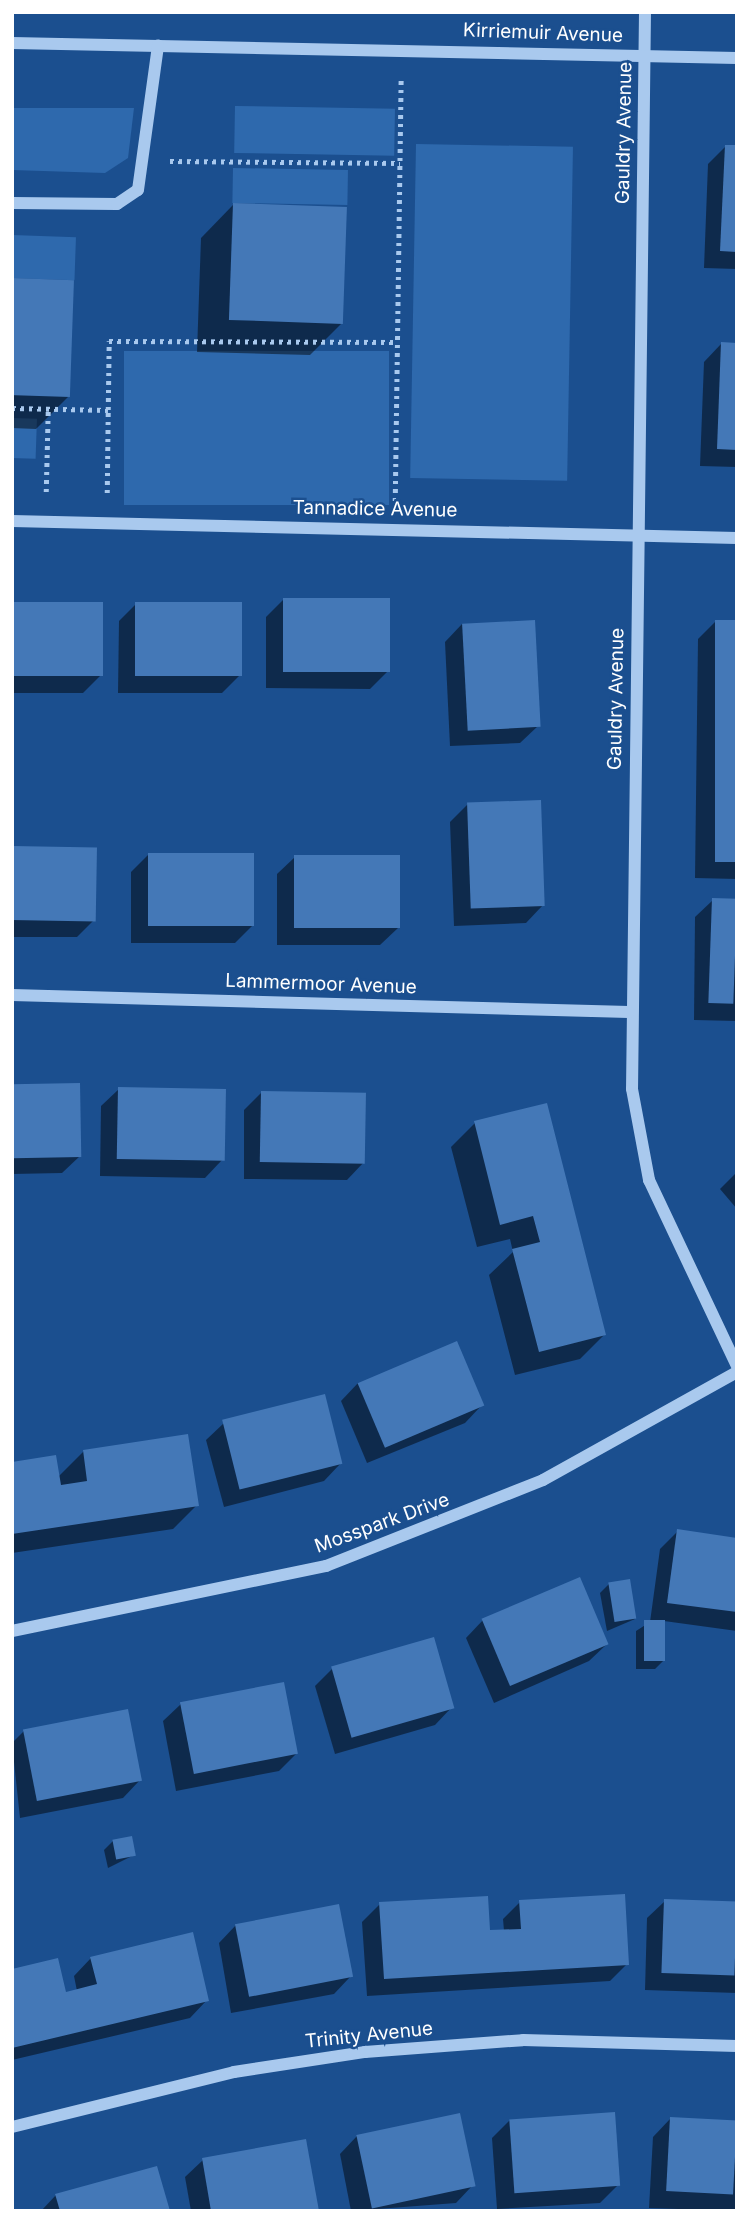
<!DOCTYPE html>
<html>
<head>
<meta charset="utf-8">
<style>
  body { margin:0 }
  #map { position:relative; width:749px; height:2223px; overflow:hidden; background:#1b4f8f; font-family:Inter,sans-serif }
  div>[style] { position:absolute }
  .green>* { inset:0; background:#2e69ad; transform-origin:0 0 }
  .shadow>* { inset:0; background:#0007 }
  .building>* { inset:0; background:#4478b7; transform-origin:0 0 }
  .path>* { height:4.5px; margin-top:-2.25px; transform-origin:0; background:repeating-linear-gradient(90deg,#a9c9ee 0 3.5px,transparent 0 8.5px) }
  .minor>* { height:12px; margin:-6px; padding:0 6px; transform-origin:6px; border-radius:6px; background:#a9c9ee }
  span { translate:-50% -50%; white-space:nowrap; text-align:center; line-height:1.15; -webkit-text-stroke:5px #1b4f8f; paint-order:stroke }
  .street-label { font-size:19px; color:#fff }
  .frame { position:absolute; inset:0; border:14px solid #fff; pointer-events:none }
</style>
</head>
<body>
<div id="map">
  <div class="green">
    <i style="left:235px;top:106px;width:160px;height:47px;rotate:1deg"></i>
    <i style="clip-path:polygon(12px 108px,134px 108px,128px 158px,105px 173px,12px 170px)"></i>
    <i style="left:416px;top:144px;width:157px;height:334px;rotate:1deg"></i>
    <i style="left:233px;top:168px;width:115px;height:35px;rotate:1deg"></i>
    <i style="left:12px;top:235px;width:64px;height:43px;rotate:2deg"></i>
    <i style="left:124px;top:351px;width:265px;height:154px"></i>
    <i style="left:12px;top:418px;width:25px;height:40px;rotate:2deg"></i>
  </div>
  <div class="shadow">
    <i style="clip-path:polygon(725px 147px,737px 147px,737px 269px,704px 268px,708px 164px)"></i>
    <i style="clip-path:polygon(233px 205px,342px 323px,310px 355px,197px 352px,201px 238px)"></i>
    <i style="clip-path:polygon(12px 279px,69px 396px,36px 429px,12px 428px)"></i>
    <i style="clip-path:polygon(721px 344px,737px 345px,737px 467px,700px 466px,704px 362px)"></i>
    <i style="clip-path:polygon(284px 599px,388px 671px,370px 689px,266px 688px,266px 617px)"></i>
    <i style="clip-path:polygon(12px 604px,101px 675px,83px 693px,12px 693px)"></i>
    <i style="clip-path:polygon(136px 604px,240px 675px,222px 693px,118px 693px,119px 621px)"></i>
    <i style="clip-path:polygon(716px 621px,737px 622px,737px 879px,695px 878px,698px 639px)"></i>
    <i style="clip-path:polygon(462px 624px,538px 726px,520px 743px,450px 746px,445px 642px)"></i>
    <i style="clip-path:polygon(468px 804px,543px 905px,526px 923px,454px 926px,450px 822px)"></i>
    <i style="clip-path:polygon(12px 848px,95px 919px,77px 937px,12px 937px)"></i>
    <i style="clip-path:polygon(149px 854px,252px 926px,235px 943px,131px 943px,131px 872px)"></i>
    <i style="clip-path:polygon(295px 857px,398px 928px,380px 945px,277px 945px,277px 874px)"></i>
    <i style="clip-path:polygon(713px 900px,737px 900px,737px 1021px,694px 1020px,695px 917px)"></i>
    <i style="clip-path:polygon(12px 1086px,80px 1156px,62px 1173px,12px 1174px)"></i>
    <i style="clip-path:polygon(119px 1089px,222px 1160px,205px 1178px,100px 1176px,101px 1106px)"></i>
    <i style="clip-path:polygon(261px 1093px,364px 1162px,347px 1180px,244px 1179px,244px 1110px)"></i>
    <i style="clip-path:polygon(546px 1105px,604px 1335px,580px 1359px,515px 1375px,489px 1275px,513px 1252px,510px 1239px,477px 1247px,451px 1147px,475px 1123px)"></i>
    <i style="clip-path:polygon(737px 1172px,737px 1209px,720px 1189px)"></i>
    <i style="clip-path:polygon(358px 1383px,482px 1405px,465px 1423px,367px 1463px,341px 1401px)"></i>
    <i style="clip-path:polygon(224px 1423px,341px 1463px,324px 1481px,224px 1507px,206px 1440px)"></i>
    <i style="clip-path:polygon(84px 1451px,197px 1505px,173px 1529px,12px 1553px,12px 1464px,58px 1477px)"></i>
    <i style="clip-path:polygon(678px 1531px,737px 1539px,737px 1631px,664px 1621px,664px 1660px,655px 1669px,636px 1669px,636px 1631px,650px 1622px,660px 1549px)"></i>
    <i style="clip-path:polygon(609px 1584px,635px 1619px,607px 1631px,600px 1593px)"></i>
    <i style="clip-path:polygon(483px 1620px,607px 1644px,589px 1661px,494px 1703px,466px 1638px)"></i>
    <i style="clip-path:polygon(332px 1669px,452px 1707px,435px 1725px,335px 1754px,315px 1686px)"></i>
    <i style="clip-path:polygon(181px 1704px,296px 1754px,279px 1771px,176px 1791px,163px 1721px)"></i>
    <i style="clip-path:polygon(24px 1731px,140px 1780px,123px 1798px,20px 1818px,12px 1743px)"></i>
    <i style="clip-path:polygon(113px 1841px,134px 1855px,108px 1868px,104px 1850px)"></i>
    <i style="clip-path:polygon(665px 1901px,737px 1903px,737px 1993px,645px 1990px,647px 1918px)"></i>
    <i style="clip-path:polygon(520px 1902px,627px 1964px,610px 1981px,367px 1996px,362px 1922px,380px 1904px,488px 1932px,504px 1931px,503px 1919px)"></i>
    <i style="clip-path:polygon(236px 1925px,351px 1976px,334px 1994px,231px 2013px,219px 1943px)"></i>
    <i style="clip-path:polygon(91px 1958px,207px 2000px,190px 2018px,12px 2060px,12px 1971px,64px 1994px,77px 1991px,74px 1976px)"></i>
    <i style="clip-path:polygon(670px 2119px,737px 2123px,737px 2211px,649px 2208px,653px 2137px)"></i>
    <i style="clip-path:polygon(510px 2120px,618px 2185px,600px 2203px,497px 2209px,492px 2138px)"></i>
    <i style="clip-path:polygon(357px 2136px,473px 2185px,456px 2203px,351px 2211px,340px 2154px)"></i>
    <i style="clip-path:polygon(203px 2160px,317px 2211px,191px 2211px,185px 2177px)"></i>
    <i style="clip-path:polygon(56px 2195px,168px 2211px,41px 2211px)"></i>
  </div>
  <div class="building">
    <i style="clip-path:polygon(725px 145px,737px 145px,737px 252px,720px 251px)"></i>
    <i style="left:233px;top:203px;width:114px;height:117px;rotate:2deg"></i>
    <i style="left:12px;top:278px;width:62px;height:117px;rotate:2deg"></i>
    <i style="clip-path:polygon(721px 342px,737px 343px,737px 450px,717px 449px)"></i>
    <i style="left:283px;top:598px;width:107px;height:74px"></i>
    <i style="left:12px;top:602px;width:91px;height:74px"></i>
    <i style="left:135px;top:602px;width:107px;height:74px"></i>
    <i style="left:535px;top:620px;width:107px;height:73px;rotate:87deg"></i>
    <i style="left:715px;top:620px;width:22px;height:242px"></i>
    <i style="left:541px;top:800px;width:106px;height:74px;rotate:88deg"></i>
    <i style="left:12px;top:846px;width:85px;height:74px;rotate:1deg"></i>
    <i style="left:148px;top:853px;width:106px;height:73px"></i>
    <i style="left:294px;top:855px;width:106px;height:73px"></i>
    <i style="left:712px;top:898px;width:25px;height:105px;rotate:2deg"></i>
    <i style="left:80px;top:1083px;width:74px;height:68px;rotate:89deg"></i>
    <i style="left:118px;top:1087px;width:108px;height:72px;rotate:1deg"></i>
    <i style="left:261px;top:1091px;width:105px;height:71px;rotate:1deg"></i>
    <i style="clip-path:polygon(547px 1103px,606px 1335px,539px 1352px,512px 1249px,540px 1242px,533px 1216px,500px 1225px,474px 1121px)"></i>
    <i style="left:457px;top:1341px;width:70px;height:108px;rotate:67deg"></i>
    <i style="left:325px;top:1394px;width:72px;height:106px;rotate:76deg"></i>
    <i style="clip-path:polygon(188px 1434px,199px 1506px,12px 1534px,12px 1462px,56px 1455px,61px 1485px,87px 1481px,83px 1450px)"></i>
    <i style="clip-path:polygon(677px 1529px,737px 1538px,737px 1612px,667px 1603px)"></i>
    <i style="left:580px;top:1577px;width:73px;height:107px;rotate:67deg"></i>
    <i style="left:630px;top:1579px;width:40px;height:22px;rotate:81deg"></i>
    <i style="left:644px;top:1620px;width:21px;height:41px"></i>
    <i style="left:434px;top:1637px;width:74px;height:107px;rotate:74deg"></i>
    <i style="left:284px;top:1682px;width:73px;height:106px;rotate:79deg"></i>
    <i style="left:128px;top:1709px;width:73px;height:107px;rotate:79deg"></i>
    <i style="left:132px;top:1836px;width:20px;height:20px;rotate:79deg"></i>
    <i style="clip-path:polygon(625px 1894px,629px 1965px,384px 1979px,379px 1902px,488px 1896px,490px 1930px,521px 1929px,519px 1900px)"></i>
    <i style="left:664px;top:1899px;width:73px;height:74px;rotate:2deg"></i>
    <i style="left:339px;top:1904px;width:74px;height:106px;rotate:79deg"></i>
    <i style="clip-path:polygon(193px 1932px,209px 2001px,12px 2048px,12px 1969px,58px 1958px,66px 1992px,97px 1984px,90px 1957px)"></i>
    <i style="left:615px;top:2112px;width:74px;height:106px;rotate:86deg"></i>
    <i style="left:460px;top:2113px;width:75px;height:106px;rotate:78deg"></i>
    <i style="left:670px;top:2117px;width:67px;height:74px;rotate:3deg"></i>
    <i style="clip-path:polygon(306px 2139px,319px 2211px,211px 2211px,202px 2158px)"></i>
    <i style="clip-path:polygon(157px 2166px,170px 2211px,60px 2211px,55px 2194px)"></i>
  </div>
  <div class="path">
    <i style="left:170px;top:161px;width:230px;rotate:0.5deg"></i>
    <i style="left:12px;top:408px;width:96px;rotate:1.2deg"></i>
    <i style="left:108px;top:410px;width:69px;rotate:-89.2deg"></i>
    <i style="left:109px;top:341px;width:289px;rotate:0.2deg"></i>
    <i style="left:46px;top:492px;width:83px;rotate:-88.6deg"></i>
    <i style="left:107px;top:493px;width:83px;rotate:-89.3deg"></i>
    <i style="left:395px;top:501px;width:422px;rotate:-89.2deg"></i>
  </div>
  <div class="minor">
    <i style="left:645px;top:12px;width:1077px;rotate:90.69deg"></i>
    <i style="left:632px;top:1089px;width:93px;rotate:79.4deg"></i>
    <i style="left:649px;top:1180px;width:206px;rotate:64.7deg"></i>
    <i style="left:12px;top:43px;width:725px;rotate:1.19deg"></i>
    <i style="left:12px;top:203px;width:105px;rotate:0.5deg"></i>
    <i style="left:117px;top:204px;width:25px;rotate:-34deg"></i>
    <i style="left:138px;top:190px;width:146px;rotate:-82.1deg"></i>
    <i style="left:12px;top:521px;width:725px;rotate:1.34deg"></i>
    <i style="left:12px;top:995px;width:617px;rotate:1.58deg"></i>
    <i style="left:12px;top:1631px;width:321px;rotate:-11.7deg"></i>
    <i style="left:326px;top:1566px;width:233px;rotate:-21.6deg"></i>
    <i style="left:543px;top:1480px;width:222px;rotate:-29.1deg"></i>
    <i style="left:12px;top:2127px;width:229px;rotate:-13.9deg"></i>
    <i style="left:234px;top:2072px;width:133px;rotate:-8.7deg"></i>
    <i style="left:365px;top:2052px;width:158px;rotate:-4.3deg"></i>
    <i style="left:523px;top:2040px;width:214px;rotate:1.6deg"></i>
  </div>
  <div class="street-label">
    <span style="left:543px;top:33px;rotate:2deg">Kirriemuir Avenue</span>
    <span style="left:624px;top:133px;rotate:-89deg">Gauldry Avenue</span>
    <span style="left:375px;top:509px;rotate:1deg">Tannadice Avenue</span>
    <span style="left:616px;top:699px;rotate:-89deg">Gauldry Avenue</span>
    <span style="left:321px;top:984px;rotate:2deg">Lammermoor Avenue</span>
    <span style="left:382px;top:1523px;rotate:-20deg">Mosspark Drive</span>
    <span style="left:369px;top:2035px;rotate:-6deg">Trinity Avenue</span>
  </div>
  <div class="frame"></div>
</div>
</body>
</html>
